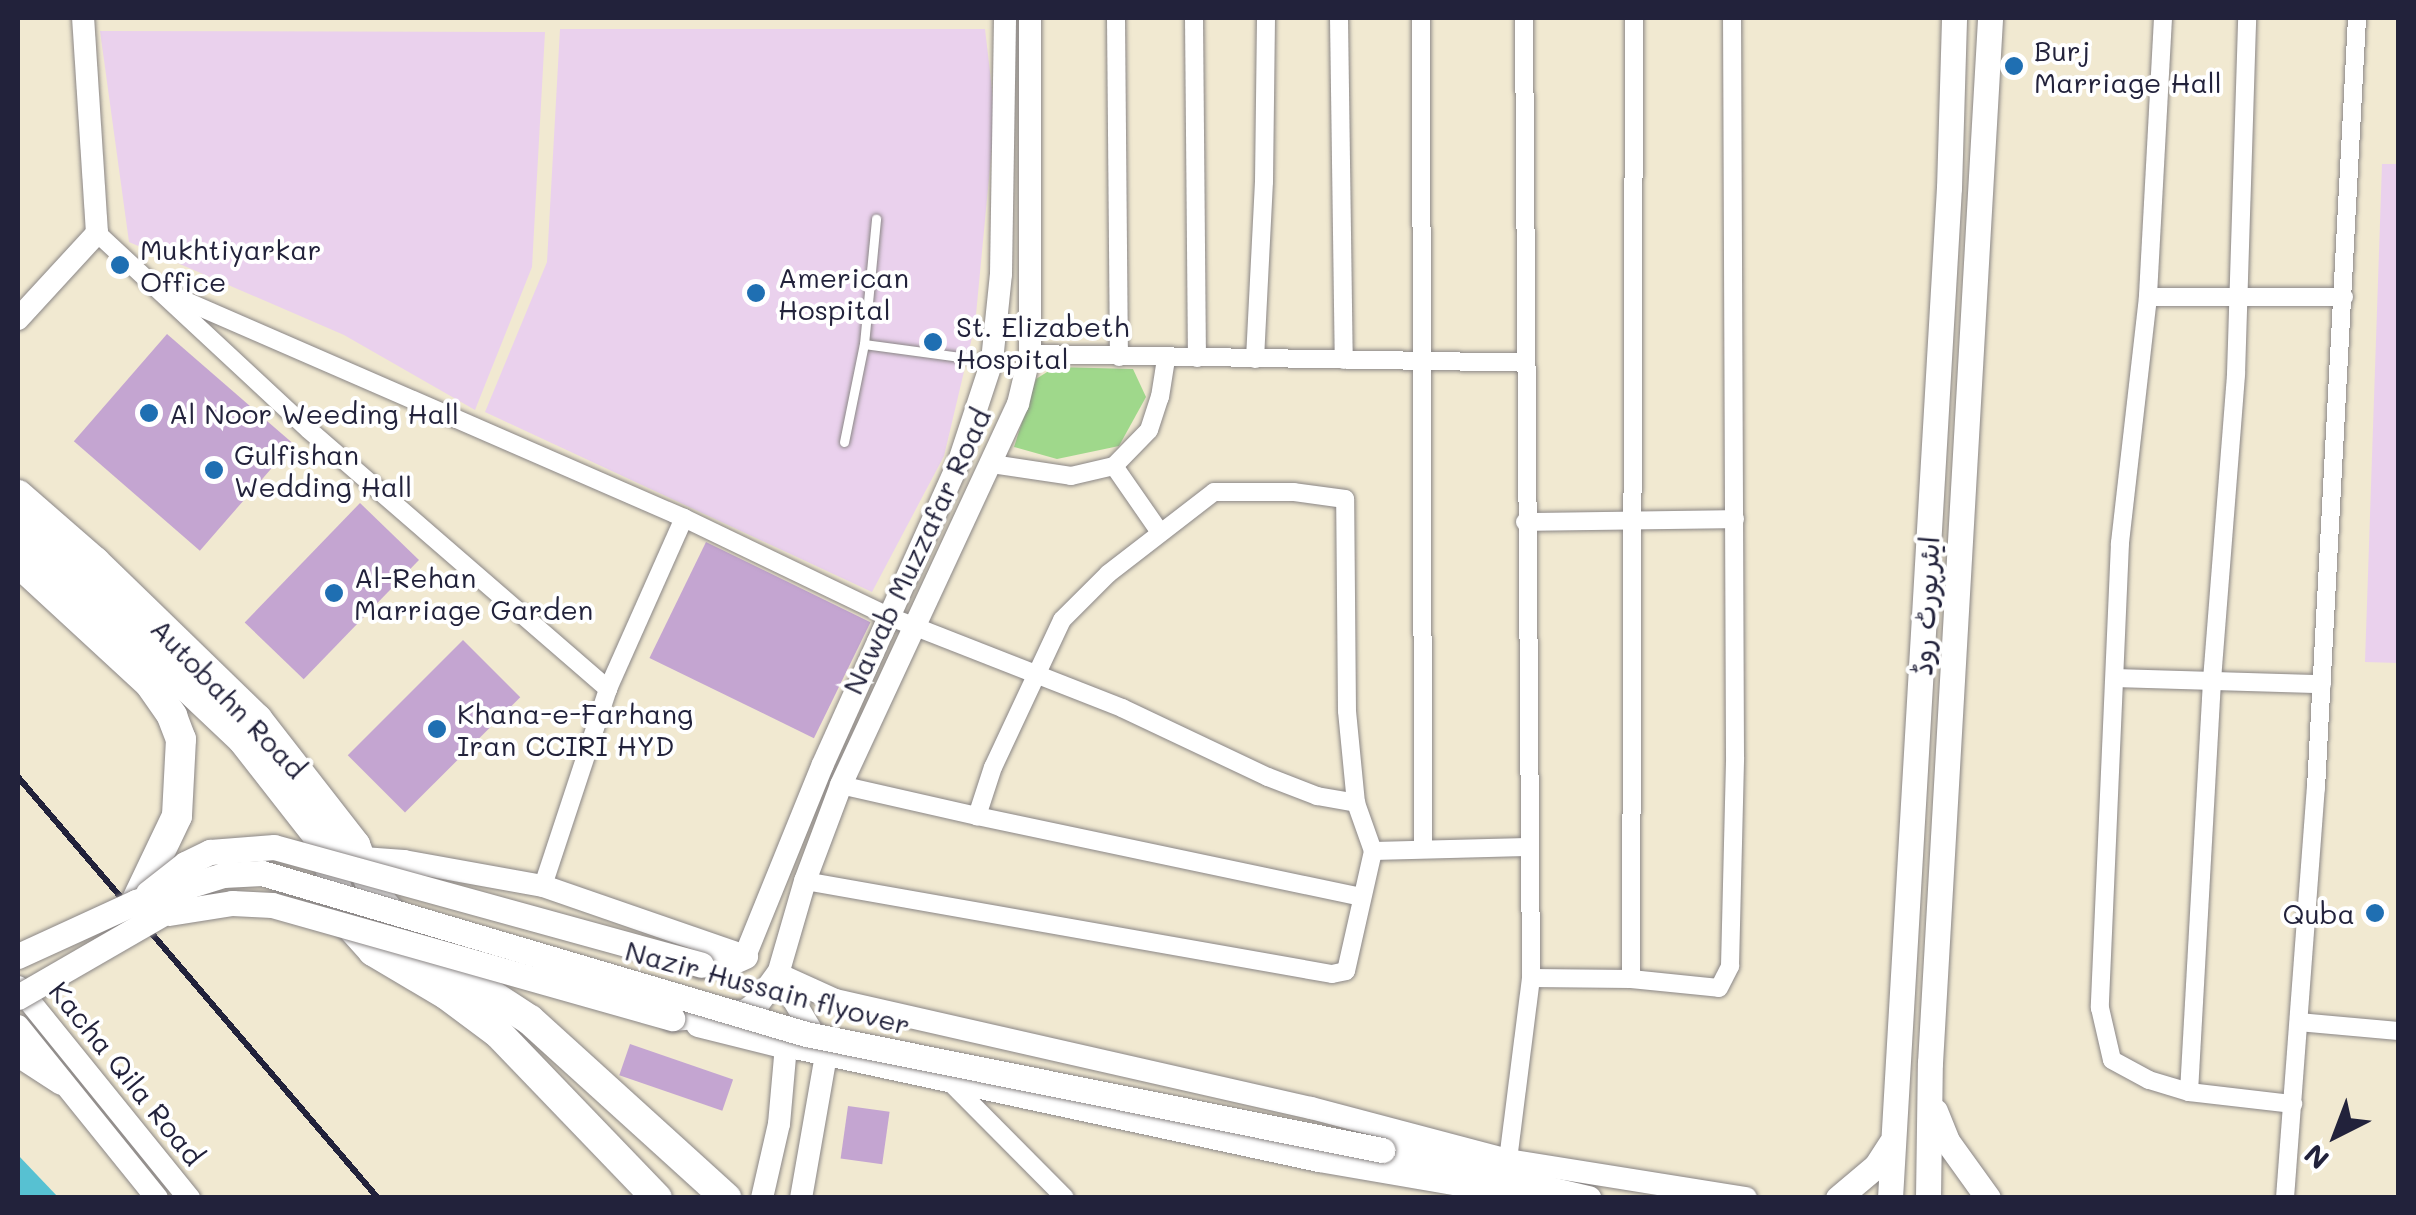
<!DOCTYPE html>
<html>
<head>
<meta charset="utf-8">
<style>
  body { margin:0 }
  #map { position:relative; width:2416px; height:1215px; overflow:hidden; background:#f1e9d1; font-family:Mali,"Playpen Sans Arabic",sans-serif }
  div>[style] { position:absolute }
  .built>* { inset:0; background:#ead1ed }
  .green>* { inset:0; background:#9fd88b }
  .water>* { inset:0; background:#57c1d2 }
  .building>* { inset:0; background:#c4a5d1; transform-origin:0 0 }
  .roads { filter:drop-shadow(0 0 2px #8a8686) drop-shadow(0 0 2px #8a8686) }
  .service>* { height:9px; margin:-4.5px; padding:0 4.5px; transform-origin:4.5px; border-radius:4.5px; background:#fff }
  .minor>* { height:18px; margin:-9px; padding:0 9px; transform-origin:9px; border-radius:9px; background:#fff }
  .tertiary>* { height:22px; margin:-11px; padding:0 11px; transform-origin:11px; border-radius:11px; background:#fff }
  .secondary>* { height:25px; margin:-12.5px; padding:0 12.5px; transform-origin:12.5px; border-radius:12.5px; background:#fff }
  .trunk>* { height:30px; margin:-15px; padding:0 15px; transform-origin:15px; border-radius:15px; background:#fff }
  .rail>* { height:6px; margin:-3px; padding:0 3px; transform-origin:3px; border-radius:3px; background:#22223b }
  .bridges { filter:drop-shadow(0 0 2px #8a8686) drop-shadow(0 0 2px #8a8686) }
  .secondary-bridge>* { height:25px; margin:-12.5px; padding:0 12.5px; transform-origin:12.5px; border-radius:12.5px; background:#fff }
  .dots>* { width:28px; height:28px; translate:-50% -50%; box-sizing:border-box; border:5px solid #fff; border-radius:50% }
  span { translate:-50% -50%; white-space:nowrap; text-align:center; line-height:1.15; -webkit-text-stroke:8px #fff; paint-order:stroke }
  .poi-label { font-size:28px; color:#22223b }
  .left { translate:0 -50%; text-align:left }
  .right { translate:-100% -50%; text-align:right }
  .street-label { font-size:28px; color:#22223b }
  .frame { position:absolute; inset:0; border:20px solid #22223b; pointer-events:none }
  .north { position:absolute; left:2286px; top:1085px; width:100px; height:100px; -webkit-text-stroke:8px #fff; paint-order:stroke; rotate:222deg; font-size:28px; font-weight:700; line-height:40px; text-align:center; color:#22223b }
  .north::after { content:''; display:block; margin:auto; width:35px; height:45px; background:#22223b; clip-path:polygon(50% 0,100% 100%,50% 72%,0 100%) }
</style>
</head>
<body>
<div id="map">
  <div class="built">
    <i style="clip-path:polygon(560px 29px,985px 29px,995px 115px,975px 325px,944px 456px,872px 592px,485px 412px,547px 262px)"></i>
    <i style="clip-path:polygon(100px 31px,545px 32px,532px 267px,475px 410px,344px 335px,129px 242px)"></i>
    <i style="clip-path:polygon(2382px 164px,2398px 164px,2398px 663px,2365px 662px)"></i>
  </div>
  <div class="green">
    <i style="clip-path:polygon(1055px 367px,1133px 369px,1146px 397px,1119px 446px,1057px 459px,1014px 447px,1036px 379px)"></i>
  </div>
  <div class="water">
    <i style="clip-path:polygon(18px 1155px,58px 1197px,18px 1197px)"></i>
  </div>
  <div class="building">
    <i style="left:167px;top:334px;width:167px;height:142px;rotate:41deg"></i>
    <i style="left:360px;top:503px;width:82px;height:166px;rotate:44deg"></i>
    <i style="left:706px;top:542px;width:183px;height:129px;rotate:26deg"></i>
    <i style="left:463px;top:640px;width:81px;height:163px;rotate:45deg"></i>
    <i style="left:630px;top:1044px;width:109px;height:33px;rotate:19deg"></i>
    <i style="left:848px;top:1106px;width:42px;height:53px;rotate:8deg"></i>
  </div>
  <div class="roads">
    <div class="service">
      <i style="left:864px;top:344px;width:127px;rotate:7.7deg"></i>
      <i style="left:844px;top:442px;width:100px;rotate:-78.5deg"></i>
      <i style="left:864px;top:344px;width:126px;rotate:-84.5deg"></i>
    </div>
    <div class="minor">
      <i style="left:1116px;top:18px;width:339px;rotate:89.5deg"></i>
      <i style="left:1194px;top:18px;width:340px;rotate:89.5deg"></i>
      <i style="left:1339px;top:18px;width:342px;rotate:89.2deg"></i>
      <i style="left:1421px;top:18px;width:831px;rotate:89.86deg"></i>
      <i style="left:2163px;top:18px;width:279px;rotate:93.1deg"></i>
      <i style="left:2148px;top:297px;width:248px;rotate:96.5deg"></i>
      <i style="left:2120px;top:543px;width:465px;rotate:92.5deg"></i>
      <i style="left:2100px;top:1008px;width:53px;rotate:77deg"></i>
      <i style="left:2112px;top:1060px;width:42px;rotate:28.4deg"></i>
      <i style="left:2149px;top:1080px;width:42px;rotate:16.7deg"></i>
      <i style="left:2189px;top:1092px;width:105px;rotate:6.6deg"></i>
      <i style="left:97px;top:233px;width:289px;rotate:42.9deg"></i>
      <i style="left:309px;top:430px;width:396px;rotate:40.9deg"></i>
      <i style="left:608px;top:689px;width:207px;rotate:108.3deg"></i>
      <i style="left:172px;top:295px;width:558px;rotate:23.54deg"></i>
      <i style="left:684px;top:518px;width:187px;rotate:114deg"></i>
      <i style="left:2148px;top:297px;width:196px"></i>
      <i style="left:1030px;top:354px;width:495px;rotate:1deg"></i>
      <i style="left:1255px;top:359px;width:177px;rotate:-87.1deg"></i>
      <i style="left:1264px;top:182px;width:164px;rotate:-89.3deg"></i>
      <i style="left:992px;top:464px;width:80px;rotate:8.6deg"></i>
      <i style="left:1071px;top:476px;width:44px;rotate:-13.1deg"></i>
      <i style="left:1114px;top:466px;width:50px;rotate:-45.8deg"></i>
      <i style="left:1149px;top:430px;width:35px;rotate:-72deg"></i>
      <i style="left:1160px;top:397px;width:39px;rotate:-81deg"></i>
      <i style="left:1114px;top:466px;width:79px;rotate:55.3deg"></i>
      <i style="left:684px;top:518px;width:229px;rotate:25.7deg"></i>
      <i style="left:890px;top:617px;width:249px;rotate:21.4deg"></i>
      <i style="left:1122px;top:708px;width:161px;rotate:25.3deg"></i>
      <i style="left:1268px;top:777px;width:53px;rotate:21.2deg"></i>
      <i style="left:1317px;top:796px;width:40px;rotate:10deg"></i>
      <i style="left:1525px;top:522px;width:210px;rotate:-0.8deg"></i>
      <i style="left:2115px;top:678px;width:207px;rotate:1.7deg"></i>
      <i style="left:977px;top:816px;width:393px;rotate:11.9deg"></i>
      <i style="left:1373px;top:851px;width:154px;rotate:-1.5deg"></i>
      <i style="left:805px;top:881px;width:535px;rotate:10.01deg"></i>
      <i style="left:1332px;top:974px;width:14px;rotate:-12deg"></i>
      <i style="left:1346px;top:971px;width:123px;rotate:-77.3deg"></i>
      <i style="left:1373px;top:851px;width:51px;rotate:-109.5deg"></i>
      <i style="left:1356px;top:803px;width:92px;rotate:-95.6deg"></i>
      <i style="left:1347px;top:711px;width:212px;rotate:-90.5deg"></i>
      <i style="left:1345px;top:499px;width:51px;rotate:-172.2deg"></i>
      <i style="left:1294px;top:492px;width:80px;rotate:180deg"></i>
      <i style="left:1214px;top:492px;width:134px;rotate:142.3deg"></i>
      <i style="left:1108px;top:574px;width:65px;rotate:135deg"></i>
      <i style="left:1062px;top:620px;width:162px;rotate:115.1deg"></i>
      <i style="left:993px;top:767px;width:52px;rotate:108.1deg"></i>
      <i style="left:977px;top:816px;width:139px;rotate:-167.2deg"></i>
      <i style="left:1531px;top:978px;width:100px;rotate:0.6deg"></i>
      <i style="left:1631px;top:979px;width:88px;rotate:5.8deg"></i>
      <i style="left:1719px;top:988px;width:25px;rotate:-63deg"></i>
      <i style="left:1730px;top:966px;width:209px;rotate:-88.6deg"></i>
      <i style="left:1735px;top:757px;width:739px;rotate:-90.23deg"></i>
      <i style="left:1631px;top:979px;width:961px;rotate:-89.82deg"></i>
      <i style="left:2299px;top:1022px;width:99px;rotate:5.2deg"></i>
      <i style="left:950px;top:1082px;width:163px;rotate:45.2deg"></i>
      <i style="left:2189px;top:1092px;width:413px;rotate:-86.8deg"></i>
      <i style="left:2212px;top:680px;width:307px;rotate:-85.5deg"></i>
      <i style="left:2236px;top:374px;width:356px;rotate:-88.2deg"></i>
      <i style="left:1508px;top:1160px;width:183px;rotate:-82.8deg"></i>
      <i style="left:1531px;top:978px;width:960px;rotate:-90.42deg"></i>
      <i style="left:2285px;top:1198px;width:411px;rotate:-85.7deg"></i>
      <i style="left:2316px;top:788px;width:771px;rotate:-86.95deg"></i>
    </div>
    <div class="tertiary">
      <i style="left:18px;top:319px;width:117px;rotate:-47.4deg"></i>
      <i style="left:97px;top:233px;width:215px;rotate:-93.7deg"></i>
      <i style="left:349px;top:857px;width:55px;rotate:4.2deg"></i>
      <i style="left:404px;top:861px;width:141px;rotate:10.2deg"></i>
      <i style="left:543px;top:886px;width:214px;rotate:19.1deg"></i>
      <i style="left:745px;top:956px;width:207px;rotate:-67.9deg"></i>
      <i style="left:823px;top:764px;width:332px;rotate:-65.8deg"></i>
      <i style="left:959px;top:461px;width:105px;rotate:-71.7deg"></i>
      <i style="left:992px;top:361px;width:87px;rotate:-84.1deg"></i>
      <i style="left:1001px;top:274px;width:256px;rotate:-89.1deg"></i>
      <i style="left:778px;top:974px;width:97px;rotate:-73.8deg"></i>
      <i style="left:805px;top:881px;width:103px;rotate:-69.4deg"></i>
      <i style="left:841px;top:785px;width:420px;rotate:-65.1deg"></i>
      <i style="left:1018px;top:404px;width:51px;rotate:-76.5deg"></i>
      <i style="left:1030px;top:354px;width:336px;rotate:-90deg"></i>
      <i style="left:778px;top:974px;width:63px;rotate:24.5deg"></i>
      <i style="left:835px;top:1000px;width:488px;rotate:12.8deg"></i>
      <i style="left:1311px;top:1108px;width:204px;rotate:14.8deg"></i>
      <i style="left:1508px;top:1160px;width:241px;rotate:9.1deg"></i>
      <i style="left:778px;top:974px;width:94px;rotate:59.3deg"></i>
      <i style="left:826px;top:1055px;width:145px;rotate:99.9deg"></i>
      <i style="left:18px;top:987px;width:272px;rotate:51deg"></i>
      <i style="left:18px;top:1026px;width:221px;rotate:51.1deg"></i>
      <i style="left:786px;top:1046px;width:545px;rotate:12.18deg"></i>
      <i style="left:1319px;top:1161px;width:220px;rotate:9.7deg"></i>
      <i style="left:762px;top:1198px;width:76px;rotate:-77.1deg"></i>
      <i style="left:779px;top:1124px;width:78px;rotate:-84.9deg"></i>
      <i style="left:786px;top:1046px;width:13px;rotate:-129deg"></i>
    </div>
    <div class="secondary">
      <i style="left:701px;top:965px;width:24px"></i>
      <i style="left:725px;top:965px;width:22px;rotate:-24deg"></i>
      <i style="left:672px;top:1018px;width:72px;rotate:-4.8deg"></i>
      <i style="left:744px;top:1012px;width:14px;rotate:-34deg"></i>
      <i style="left:756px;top:1004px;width:37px;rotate:-54deg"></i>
      <i style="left:698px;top:1024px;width:91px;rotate:14deg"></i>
      <i style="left:18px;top:1054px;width:51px;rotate:33.1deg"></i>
      <i style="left:1935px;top:1111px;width:32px;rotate:68deg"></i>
      <i style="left:1947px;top:1141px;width:70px;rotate:54.3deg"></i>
      <i style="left:1382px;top:1150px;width:212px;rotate:13.1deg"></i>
      <i style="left:1457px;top:1155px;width:51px;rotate:5.6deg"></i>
      <i style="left:1838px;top:1198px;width:50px;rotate:-40.1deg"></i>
      <i style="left:1876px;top:1166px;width:27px;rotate:-57deg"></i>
      <i style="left:1890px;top:1198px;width:1012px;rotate:-86.66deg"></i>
      <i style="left:1949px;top:188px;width:170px;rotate:-88.3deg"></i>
      <i style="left:1928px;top:1198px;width:135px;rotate:-89.2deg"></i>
      <i style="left:1930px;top:1063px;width:1047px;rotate:-86.71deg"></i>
    </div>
    <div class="trunk">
      <i style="left:18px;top:495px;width:102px;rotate:41deg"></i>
      <i style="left:95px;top:562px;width:226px;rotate:44.1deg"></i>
      <i style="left:257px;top:719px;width:160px;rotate:52.1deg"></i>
      <i style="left:355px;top:845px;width:52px;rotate:68.4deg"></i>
      <i style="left:374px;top:893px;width:72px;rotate:50.1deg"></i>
      <i style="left:420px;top:948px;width:131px;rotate:33.2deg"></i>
      <i style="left:530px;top:1020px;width:265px;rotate:42.2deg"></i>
      <i style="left:18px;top:527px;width:310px;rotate:43.4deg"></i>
      <i style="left:243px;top:740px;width:127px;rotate:52deg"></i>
      <i style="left:321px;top:840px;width:87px;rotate:72deg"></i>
      <i style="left:348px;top:923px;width:38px;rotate:48deg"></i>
      <i style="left:373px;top:951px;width:86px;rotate:30.7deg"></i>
      <i style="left:447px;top:995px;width:64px;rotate:36.7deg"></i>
      <i style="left:498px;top:1033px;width:229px;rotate:46.1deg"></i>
      <i style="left:18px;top:562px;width:180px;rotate:42.7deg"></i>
      <i style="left:150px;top:684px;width:39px;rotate:55deg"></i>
      <i style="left:172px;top:716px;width:25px;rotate:69deg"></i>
      <i style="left:181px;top:739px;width:77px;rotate:93deg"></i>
      <i style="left:177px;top:816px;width:95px;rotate:115.5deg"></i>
    </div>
  </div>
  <div class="rail">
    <i style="left:18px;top:777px;width:554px;rotate:49.47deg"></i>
  </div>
  <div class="bridges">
    <div class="secondary-bridge">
      <i style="left:148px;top:893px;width:47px;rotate:-38.1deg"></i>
      <i style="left:185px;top:864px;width:28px;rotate:-26deg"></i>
      <i style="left:210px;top:852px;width:64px;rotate:-4.5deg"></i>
      <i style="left:274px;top:847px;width:443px;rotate:15.4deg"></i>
      <i style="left:169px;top:913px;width:64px;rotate:-9deg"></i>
      <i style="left:232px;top:903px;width:40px;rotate:2.9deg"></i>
      <i style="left:272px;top:905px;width:416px;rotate:15.8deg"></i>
      <i style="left:18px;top:956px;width:130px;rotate:-24.6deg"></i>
      <i style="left:136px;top:902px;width:91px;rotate:-17.2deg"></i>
      <i style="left:223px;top:875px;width:39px;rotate:-3deg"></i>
      <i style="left:262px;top:873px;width:567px;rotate:16.49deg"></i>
      <i style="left:806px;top:1034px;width:588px;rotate:11.39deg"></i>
      <i style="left:18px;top:997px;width:186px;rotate:-30deg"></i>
    </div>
  </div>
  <div class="dots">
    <i style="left:2014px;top:66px;background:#1f6fb2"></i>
    <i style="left:120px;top:265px;background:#1f6fb2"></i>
    <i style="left:756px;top:293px;background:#1f6fb2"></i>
    <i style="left:933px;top:342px;background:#1f6fb2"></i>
    <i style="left:149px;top:413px;background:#1f6fb2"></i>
    <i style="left:214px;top:470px;background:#1f6fb2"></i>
    <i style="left:334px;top:593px;background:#1f6fb2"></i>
    <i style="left:437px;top:729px;background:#1f6fb2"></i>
    <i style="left:2375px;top:913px;background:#1f6fb2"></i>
  </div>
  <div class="poi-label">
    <span class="left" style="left:2034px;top:66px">Burj<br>Marriage Hall</span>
    <span class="left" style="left:140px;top:265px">Mukhtiyarkar<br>Office</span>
    <span class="left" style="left:778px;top:293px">American<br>Hospital</span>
    <span class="left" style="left:956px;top:342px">St. Elizabeth<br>Hospital</span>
    <span class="left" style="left:169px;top:413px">Al Noor Weeding Hall</span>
    <span class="left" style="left:234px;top:470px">Gulfishan<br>Wedding Hall</span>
    <span class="left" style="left:354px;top:593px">Al-Rehan<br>Marriage Garden</span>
    <span class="left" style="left:457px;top:729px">Khana-e-Farhang<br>Iran CCIRI HYD</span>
    <span class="right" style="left:2355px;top:913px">Quba</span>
  </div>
  <div class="street-label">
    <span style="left:916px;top:551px;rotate:-65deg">Nawab Muzzafar Road</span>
    <span style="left:1925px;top:606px;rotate:-87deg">ایئرپورٹ روڈ</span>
    <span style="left:229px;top:698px;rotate:46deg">Autobahn Road</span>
    <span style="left:768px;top:987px;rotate:15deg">Nazir Hussain flyover</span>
    <span style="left:127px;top:1073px;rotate:51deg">Kacha Qila Road</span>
  </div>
  <div class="frame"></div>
  <div class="north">N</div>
</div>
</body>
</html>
